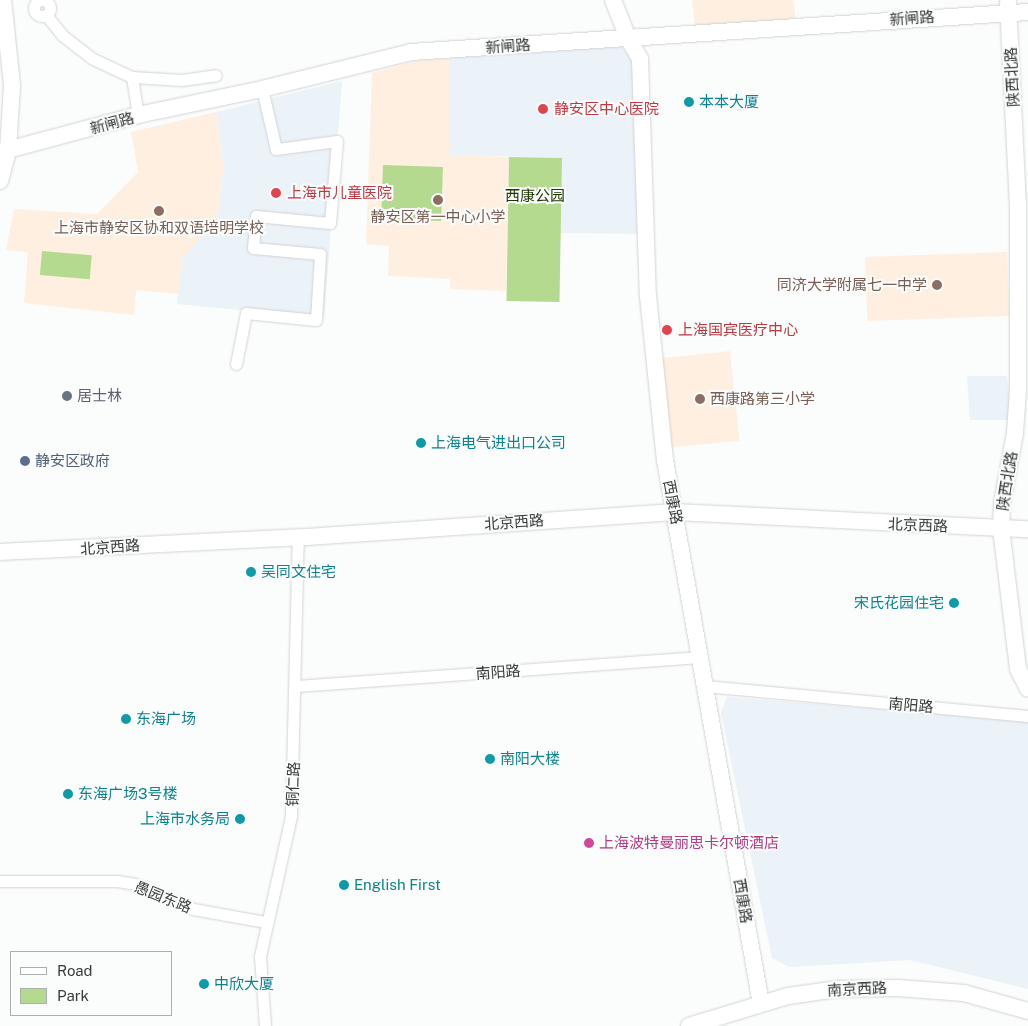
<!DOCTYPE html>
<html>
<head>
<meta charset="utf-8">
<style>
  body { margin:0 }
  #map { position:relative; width:1028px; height:1026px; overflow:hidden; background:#fbfcfc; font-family:"Public Sans","Noto Sans SC",sans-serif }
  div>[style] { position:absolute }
  .built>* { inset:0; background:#ebf2f8 }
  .education>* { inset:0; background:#feefe1; transform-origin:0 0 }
  .green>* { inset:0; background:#b3da8f; transform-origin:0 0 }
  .roads { filter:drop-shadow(0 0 1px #d2d3d4) drop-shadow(0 0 1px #d2d3d4) }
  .street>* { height:11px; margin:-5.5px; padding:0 5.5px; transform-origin:5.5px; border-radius:5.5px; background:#fff }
  .street>.ring { margin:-5.5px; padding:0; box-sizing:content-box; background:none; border:11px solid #fff; border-radius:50% }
  .secondary>* { height:16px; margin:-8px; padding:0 8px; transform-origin:8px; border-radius:8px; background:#fff }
  .dots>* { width:14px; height:14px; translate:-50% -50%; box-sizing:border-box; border:2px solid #fbfcfc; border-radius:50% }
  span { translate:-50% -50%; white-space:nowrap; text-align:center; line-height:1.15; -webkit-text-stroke:4px #fbfcfc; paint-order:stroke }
  .street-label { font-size:15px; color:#393a3a }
  .culture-label { font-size:15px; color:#0d838f }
  .left { translate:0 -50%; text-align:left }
  .right { translate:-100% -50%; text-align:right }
  .health-label { font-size:15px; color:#be3a42 }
  .park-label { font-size:15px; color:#203800 }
  .education-label { font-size:15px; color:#785e54 }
  .worship-label { font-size:15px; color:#5b616d }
  .service-label { font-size:15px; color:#4e5e75 }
  .hotel-label { font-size:15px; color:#b23c85 }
  .legend { position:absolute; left:10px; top:951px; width:162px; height:65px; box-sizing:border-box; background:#fbfcfc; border:1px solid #adaeae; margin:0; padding:6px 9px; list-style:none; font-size:15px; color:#393a3a }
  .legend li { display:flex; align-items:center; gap:10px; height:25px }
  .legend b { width:25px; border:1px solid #adaeae }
</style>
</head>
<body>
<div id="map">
  <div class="built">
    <i style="clip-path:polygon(621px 46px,634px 62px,639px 234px,560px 233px,562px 158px,450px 155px,450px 58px)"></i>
    <i style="clip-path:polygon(342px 81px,324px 318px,177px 304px,181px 258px,217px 220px,224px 167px,216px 112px)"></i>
    <i style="clip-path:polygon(967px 376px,1007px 376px,1012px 420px,970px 420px)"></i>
    <i style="clip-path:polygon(727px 697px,1028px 721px,1028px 989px,910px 960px,789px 967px,772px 958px,721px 713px)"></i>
  </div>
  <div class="education">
    <i style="clip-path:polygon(692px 0,793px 0,796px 19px,695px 27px)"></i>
    <i style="clip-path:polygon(450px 58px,450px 155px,509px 157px,506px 291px,450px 289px,450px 279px,388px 276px,389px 246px,366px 244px,372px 73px,415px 61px)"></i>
    <i style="clip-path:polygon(216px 112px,224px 167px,217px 220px,182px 258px,178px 294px,136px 290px,134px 315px,24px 303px,28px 252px,6px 250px,14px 209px,97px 214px,138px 172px,131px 132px)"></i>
    <i style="left:1007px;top:252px;width:64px;height:142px;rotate:88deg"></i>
    <i style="left:730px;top:351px;width:90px;height:69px;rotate:84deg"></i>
  </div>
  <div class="green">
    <i style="left:509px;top:157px;width:53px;height:144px;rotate:1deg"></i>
    <i style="left:383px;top:165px;width:60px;height:54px;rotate:2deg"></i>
    <i style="left:42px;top:251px;width:50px;height:24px;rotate:5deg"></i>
  </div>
  <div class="roads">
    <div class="street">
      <i class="ring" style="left:34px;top:0;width:5px;height:5px"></i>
      <i style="left:46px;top:15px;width:26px;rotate:51deg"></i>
      <i style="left:62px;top:35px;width:37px;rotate:38deg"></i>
      <i style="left:91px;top:58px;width:45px;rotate:24.9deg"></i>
      <i style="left:138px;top:115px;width:38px;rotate:-99deg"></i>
      <i style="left:132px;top:77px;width:50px;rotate:3.4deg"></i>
      <i style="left:182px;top:80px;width:34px;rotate:-8deg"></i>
      <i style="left:236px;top:364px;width:52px;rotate:-78.9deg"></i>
      <i style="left:246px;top:313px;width:70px;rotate:5.7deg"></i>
      <i style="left:316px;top:320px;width:66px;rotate:-86.5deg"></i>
      <i style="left:320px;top:254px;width:67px;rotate:-174.9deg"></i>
      <i style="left:253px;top:248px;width:32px;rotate:-85deg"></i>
      <i style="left:256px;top:216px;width:74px;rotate:5.4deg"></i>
      <i style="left:330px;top:223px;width:82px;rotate:-85.1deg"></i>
      <i style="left:337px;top:141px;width:62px;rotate:172.5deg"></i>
      <i style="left:276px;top:149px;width:62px;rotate:-103.1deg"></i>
      <i style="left:295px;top:686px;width:407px;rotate:-4.1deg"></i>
      <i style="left:705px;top:686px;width:324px;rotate:5.3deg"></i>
      <i style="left:0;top:881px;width:117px"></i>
      <i style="left:117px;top:881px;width:18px;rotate:9deg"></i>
      <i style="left:135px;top:884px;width:63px;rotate:23.3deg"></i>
      <i style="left:193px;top:909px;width:73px;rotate:10.2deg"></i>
      <i style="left:265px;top:1026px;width:70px;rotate:-94.1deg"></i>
      <i style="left:260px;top:956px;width:143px;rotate:-77.5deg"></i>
      <i style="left:291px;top:816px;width:278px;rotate:-88.6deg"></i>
    </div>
    <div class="secondary">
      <i style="left:613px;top:0;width:41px;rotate:68.5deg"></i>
      <i style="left:628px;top:38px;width:24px;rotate:60deg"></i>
      <i style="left:640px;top:59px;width:237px;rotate:88.1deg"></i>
      <i style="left:648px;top:296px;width:165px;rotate:84.1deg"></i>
      <i style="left:665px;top:460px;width:552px;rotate:79.99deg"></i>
      <i style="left:1008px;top:2px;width:203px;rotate:87.2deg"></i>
      <i style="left:1018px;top:205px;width:185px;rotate:90deg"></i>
      <i style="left:1018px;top:390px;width:43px;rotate:94deg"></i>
      <i style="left:1015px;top:433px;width:71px;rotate:100.5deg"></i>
      <i style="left:1002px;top:503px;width:25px;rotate:92deg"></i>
      <i style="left:1001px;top:528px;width:142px;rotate:83.1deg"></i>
      <i style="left:1018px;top:669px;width:22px;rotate:63deg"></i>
      <i style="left:0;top:152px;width:143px;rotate:-15deg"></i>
      <i style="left:138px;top:115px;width:127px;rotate:-11.8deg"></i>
      <i style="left:262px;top:89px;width:154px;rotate:-13.9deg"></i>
      <i style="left:411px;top:52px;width:618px;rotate:-3.71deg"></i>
      <i style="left:0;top:181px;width:31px;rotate:-75deg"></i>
      <i style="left:8px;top:151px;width:66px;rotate:-86.5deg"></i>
      <i style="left:12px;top:85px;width:85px;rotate:-96deg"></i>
      <i style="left:0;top:552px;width:307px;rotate:-2.8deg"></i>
      <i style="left:307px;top:537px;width:369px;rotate:-3.9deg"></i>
      <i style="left:675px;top:512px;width:353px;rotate:2.8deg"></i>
      <i style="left:689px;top:1026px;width:103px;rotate:-16.9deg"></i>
      <i style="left:788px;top:996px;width:49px;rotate:-8.1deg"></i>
      <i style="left:837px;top:989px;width:61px;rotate:-0.9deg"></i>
      <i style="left:898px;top:988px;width:66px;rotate:4.3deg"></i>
      <i style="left:964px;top:993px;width:66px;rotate:15.7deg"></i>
    </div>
  </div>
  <div class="dots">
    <i style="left:689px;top:102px;background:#0f9aa8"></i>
    <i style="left:543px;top:109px;background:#e0444e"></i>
    <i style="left:276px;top:193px;background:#e0444e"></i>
    <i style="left:438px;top:200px;background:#8d6e63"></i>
    <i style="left:159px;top:211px;background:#8d6e63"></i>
    <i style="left:937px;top:285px;background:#8d6e63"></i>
    <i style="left:667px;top:330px;background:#e0444e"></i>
    <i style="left:67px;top:396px;background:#6b7280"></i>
    <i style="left:700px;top:399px;background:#8d6e63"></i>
    <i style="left:421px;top:443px;background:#0f9aa8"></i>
    <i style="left:25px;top:461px;background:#5c6f8a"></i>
    <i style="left:251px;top:572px;background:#0f9aa8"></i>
    <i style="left:954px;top:603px;background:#0f9aa8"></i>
    <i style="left:126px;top:719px;background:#0f9aa8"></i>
    <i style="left:490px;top:759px;background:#0f9aa8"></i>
    <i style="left:68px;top:794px;background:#0f9aa8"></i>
    <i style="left:240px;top:819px;background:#0f9aa8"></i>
    <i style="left:589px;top:843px;background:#d1479c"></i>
    <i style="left:344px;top:885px;background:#0f9aa8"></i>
    <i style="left:204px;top:984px;background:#0f9aa8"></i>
  </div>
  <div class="street-label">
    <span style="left:912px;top:18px;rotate:-4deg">新闸路</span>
    <span style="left:508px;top:46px;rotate:-4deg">新闸路</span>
    <span style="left:1012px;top:77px;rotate:-93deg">陕西北路</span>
    <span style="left:112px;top:123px;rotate:-15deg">新闸路</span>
    <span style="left:1007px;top:481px;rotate:-81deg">陕西北路</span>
    <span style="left:673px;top:502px;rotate:79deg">西康路</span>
    <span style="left:514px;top:522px;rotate:-4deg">北京西路</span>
    <span style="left:918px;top:525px;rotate:2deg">北京西路</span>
    <span style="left:110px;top:547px;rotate:-4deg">北京西路</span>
    <span style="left:498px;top:672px;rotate:-4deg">南阳路</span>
    <span style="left:911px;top:705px;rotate:5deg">南阳路</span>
    <span style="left:293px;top:784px;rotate:-88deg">铜仁路</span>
    <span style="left:163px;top:897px;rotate:22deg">愚园东路</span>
    <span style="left:743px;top:901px;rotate:80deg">西康路</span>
    <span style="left:857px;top:989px;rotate:-3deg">南京西路</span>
  </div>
  <div class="culture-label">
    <span class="left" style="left:699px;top:102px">本本大厦</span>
    <span class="left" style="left:431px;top:443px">上海电气进出口公司</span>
    <span class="left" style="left:261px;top:572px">吴同文住宅</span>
    <span class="right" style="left:944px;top:603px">宋氏花园住宅</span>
    <span class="left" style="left:136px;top:719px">东海广场</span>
    <span class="left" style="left:500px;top:759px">南阳大楼</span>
    <span class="left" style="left:78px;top:794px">东海广场3号楼</span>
    <span class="right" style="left:230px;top:819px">上海市水务局</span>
    <span class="left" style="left:354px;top:885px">English First</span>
    <span class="left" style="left:214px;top:984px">中欣大厦</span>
  </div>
  <div class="health-label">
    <span class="left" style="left:554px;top:109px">静安区中心医院</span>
    <span class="left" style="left:287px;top:193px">上海市儿童医院</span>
    <span class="left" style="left:678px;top:330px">上海国宾医疗中心</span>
  </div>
  <div class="park-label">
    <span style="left:535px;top:196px">西康公园</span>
  </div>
  <div class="education-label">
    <span style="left:438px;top:217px">静安区第一中心小学</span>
    <span style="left:159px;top:228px">上海市静安区协和双语培明学校</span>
    <span class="right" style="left:927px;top:285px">同济大学附属七一中学</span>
    <span class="left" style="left:710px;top:399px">西康路第三小学</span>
  </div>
  <div class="worship-label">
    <span class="left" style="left:77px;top:396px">居士林</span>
  </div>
  <div class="service-label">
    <span class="left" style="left:35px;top:461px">静安区政府</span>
  </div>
  <div class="hotel-label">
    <span class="left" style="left:599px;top:843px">上海波特曼丽思卡尔顿酒店</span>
  </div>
  <ul class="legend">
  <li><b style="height:6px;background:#fff"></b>Road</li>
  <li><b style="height:14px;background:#b3da8f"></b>Park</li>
  </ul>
</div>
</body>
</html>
